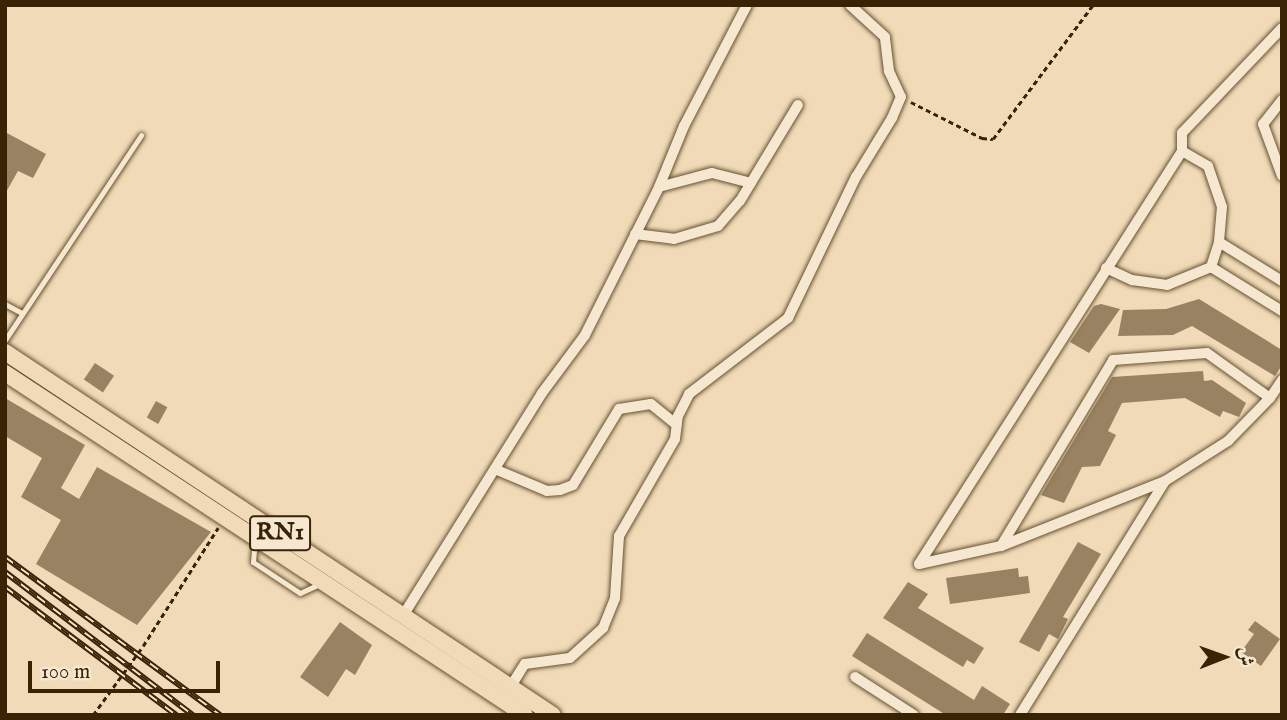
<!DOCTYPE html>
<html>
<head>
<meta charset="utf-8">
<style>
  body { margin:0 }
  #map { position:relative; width:1287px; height:720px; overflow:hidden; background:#f1dab7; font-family:"IM FELL English",Amiri,serif }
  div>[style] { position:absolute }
  .building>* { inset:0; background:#988261; transform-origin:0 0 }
  .path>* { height:2.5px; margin-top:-1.25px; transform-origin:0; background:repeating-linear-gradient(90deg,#382304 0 5px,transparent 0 8.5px) }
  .roads { filter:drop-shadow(0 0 2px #665131) drop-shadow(0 0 2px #665131) }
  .lane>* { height:5px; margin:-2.5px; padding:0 2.5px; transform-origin:2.5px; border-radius:2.5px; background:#f6e7d0 }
  .street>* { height:10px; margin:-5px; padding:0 5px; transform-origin:5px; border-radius:5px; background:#f6e7d0 }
  .primary>* { height:16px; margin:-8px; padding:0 8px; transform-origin:8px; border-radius:8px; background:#f1dab7 }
  .rail>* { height:6px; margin-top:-3px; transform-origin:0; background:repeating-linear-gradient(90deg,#f6e7d0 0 10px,#382304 0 20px); box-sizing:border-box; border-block:2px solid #382304 }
  .path-bridge>* { height:2.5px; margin-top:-1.25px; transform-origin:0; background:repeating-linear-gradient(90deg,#382304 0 5px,transparent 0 8.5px) }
  span { translate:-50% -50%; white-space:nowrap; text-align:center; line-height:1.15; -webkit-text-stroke:5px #f6e7d0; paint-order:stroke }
  .shield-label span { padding:2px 5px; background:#f6e7d0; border:2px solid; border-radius:5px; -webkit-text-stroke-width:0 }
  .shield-label { font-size:24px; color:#382304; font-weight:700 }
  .frame { position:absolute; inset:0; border:7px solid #382304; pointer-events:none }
  .north { position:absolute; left:1189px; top:622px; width:70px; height:70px; -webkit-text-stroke:5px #f6e7d0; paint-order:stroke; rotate:89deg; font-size:19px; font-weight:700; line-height:28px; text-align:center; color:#382304 }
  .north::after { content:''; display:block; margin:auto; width:24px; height:32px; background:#382304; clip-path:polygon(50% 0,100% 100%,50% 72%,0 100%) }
  .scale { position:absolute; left:28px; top:661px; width:192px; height:32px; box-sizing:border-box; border:4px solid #382304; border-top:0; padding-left:9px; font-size:21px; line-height:24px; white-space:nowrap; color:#382304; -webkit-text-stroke:5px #f6e7d0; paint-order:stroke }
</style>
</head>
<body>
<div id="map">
  <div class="building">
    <i style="clip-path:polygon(5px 132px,46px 154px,33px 178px,18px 171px,5px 194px)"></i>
    <i style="clip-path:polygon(1199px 299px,1282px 350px,1282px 365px,1275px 376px,1192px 326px,1173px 335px,1118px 336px,1123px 310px,1166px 309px)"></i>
    <i style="clip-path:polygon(1101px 304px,1120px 309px,1089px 353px,1070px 342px,1094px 306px)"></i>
    <i style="left:95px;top:363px;width:23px;height:20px;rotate:34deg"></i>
    <i style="clip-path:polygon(1203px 371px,1204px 381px,1212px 380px,1246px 403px,1239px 417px,1223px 411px,1220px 417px,1185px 398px,1122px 403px,1108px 431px,1116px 435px,1100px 466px,1082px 467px,1064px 503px,1041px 495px,1112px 377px)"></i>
    <i style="clip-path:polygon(5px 398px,85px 445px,61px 488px,79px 499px,97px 467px,211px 532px,137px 625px,36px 564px,61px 520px,21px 497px,42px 458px,5px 436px)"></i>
    <i style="left:156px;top:401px;width:13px;height:19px;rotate:29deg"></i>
    <i style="clip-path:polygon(1078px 542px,1101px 554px,1063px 617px,1068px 619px,1058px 639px,1049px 634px,1039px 652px,1019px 642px)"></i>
    <i style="clip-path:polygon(1018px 568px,1019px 577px,1028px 576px,1030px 593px,950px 604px,946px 578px)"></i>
    <i style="clip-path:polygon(908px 582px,928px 594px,918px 608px,984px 648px,974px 664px,967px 660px,963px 667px,883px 618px)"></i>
    <i style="clip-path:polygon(1255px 621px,1280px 639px,1261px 666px,1241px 652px,1254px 634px,1248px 630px)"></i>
    <i style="clip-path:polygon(340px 622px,372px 645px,355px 675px,346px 669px,328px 697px,300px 677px)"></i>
    <i style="clip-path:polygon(867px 633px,974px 700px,982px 686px,1010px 704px,1003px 715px,946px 715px,852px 656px)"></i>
  </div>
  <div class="path">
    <i style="left:911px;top:102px;width:80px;rotate:26.9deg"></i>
    <i style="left:982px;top:138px;width:11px;rotate:5deg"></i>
    <i style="left:993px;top:139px;width:167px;rotate:-53.3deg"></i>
    <i style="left:143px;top:646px;width:140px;rotate:-57.6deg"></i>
  </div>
  <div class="roads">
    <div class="lane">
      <i style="left:5px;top:304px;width:19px;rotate:28deg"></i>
      <i style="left:5px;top:340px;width:246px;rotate:-56.4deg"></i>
      <i style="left:255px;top:539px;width:23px;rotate:95deg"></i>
      <i style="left:253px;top:562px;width:56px;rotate:33.4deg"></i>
      <i style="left:300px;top:593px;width:21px;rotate:-25deg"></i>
    </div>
    <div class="street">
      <i style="left:1282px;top:100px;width:31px;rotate:128deg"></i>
      <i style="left:1263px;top:124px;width:55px;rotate:69.9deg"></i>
      <i style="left:1182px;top:151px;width:18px;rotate:-90deg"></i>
      <i style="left:1182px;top:133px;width:145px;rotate:-46.4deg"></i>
      <i style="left:659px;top:187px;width:55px;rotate:-14.8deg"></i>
      <i style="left:712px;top:173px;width:40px;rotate:14.4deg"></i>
      <i style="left:635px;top:234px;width:39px;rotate:7deg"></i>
      <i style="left:674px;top:239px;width:46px;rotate:-16.5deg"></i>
      <i style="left:718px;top:226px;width:33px;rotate:-49deg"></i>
      <i style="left:740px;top:201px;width:112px;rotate:-58.9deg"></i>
      <i style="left:1211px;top:267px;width:84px;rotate:31.8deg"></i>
      <i style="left:1106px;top:268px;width:29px;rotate:25deg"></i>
      <i style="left:1132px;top:280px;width:35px;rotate:8deg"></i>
      <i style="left:1167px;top:285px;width:48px;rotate:-22.2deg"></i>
      <i style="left:1211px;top:267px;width:26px;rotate:-72deg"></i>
      <i style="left:497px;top:470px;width:54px;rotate:22.8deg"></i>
      <i style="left:547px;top:491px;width:13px;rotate:-4deg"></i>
      <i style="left:560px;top:490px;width:14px;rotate:-21deg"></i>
      <i style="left:573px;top:485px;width:89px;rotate:-58.8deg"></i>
      <i style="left:619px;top:409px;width:32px;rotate:-9deg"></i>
      <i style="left:651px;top:404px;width:33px;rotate:39deg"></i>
      <i style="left:1001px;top:546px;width:217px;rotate:-58.9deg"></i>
      <i style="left:1113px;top:360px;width:94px;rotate:-4.3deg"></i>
      <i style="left:1207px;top:353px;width:77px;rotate:35.5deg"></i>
      <i style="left:919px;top:564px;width:490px;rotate:-57.5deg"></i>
      <i style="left:1182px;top:151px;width:30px;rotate:30deg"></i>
      <i style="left:1208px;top:166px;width:43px;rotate:71.1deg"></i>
      <i style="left:1222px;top:207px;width:35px;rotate:95deg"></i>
      <i style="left:1219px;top:242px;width:74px;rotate:31.8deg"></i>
      <i style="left:919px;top:564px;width:84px;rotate:-12.4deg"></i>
      <i style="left:1001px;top:546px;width:176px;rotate:-21.6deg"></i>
      <i style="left:1165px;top:481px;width:75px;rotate:-32.4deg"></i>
      <i style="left:1228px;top:441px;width:60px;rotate:-45.7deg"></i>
      <i style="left:1270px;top:398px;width:22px;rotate:-56deg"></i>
      <i style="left:404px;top:614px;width:261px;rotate:-58deg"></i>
      <i style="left:542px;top:393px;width:72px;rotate:-53.4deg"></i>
      <i style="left:585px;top:335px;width:165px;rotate:-63.4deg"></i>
      <i style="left:659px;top:187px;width:66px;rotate:-67.7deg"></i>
      <i style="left:684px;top:126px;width:136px;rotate:-62.5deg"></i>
      <i style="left:855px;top:677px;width:70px;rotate:32.8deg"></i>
      <i style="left:511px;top:686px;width:26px;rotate:-58deg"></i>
      <i style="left:525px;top:664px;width:45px;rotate:-7.6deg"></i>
      <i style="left:570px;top:658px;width:45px;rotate:-42.3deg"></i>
      <i style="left:603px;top:628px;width:32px;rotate:-68deg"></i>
      <i style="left:615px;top:598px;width:62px;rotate:-86.3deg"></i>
      <i style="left:619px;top:536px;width:112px;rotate:-60deg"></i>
      <i style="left:675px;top:439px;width:23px;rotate:-83deg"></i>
      <i style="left:678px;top:416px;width:25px;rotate:-63deg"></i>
      <i style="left:689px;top:394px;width:125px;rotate:-37.5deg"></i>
      <i style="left:788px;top:318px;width:157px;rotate:-64.3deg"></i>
      <i style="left:856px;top:177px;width:69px;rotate:-58.6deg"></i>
      <i style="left:892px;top:118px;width:23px;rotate:-67deg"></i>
      <i style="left:901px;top:97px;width:29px;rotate:-115deg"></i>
      <i style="left:889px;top:71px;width:34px;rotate:-97deg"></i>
      <i style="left:885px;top:37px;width:47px;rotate:-137.6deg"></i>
      <i style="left:1020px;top:715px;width:275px;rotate:-58.2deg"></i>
    </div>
    <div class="primary">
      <i style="left:5px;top:352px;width:657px;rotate:33.52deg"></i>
      <i style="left:5px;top:373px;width:622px;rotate:33.33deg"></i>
    </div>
  </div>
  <div class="rail">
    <i style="left:5px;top:557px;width:267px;rotate:36.3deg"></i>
    <i style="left:5px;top:572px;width:236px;rotate:37.3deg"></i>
    <i style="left:5px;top:587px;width:214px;rotate:36.8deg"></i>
  </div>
  <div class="path-bridge">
    <i style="left:93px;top:715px;width:85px;rotate:-54.1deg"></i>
  </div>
  <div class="shield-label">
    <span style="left:280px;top:533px">RN1</span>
  </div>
  <div class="frame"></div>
  <div class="north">ش</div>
  <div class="scale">100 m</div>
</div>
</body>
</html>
